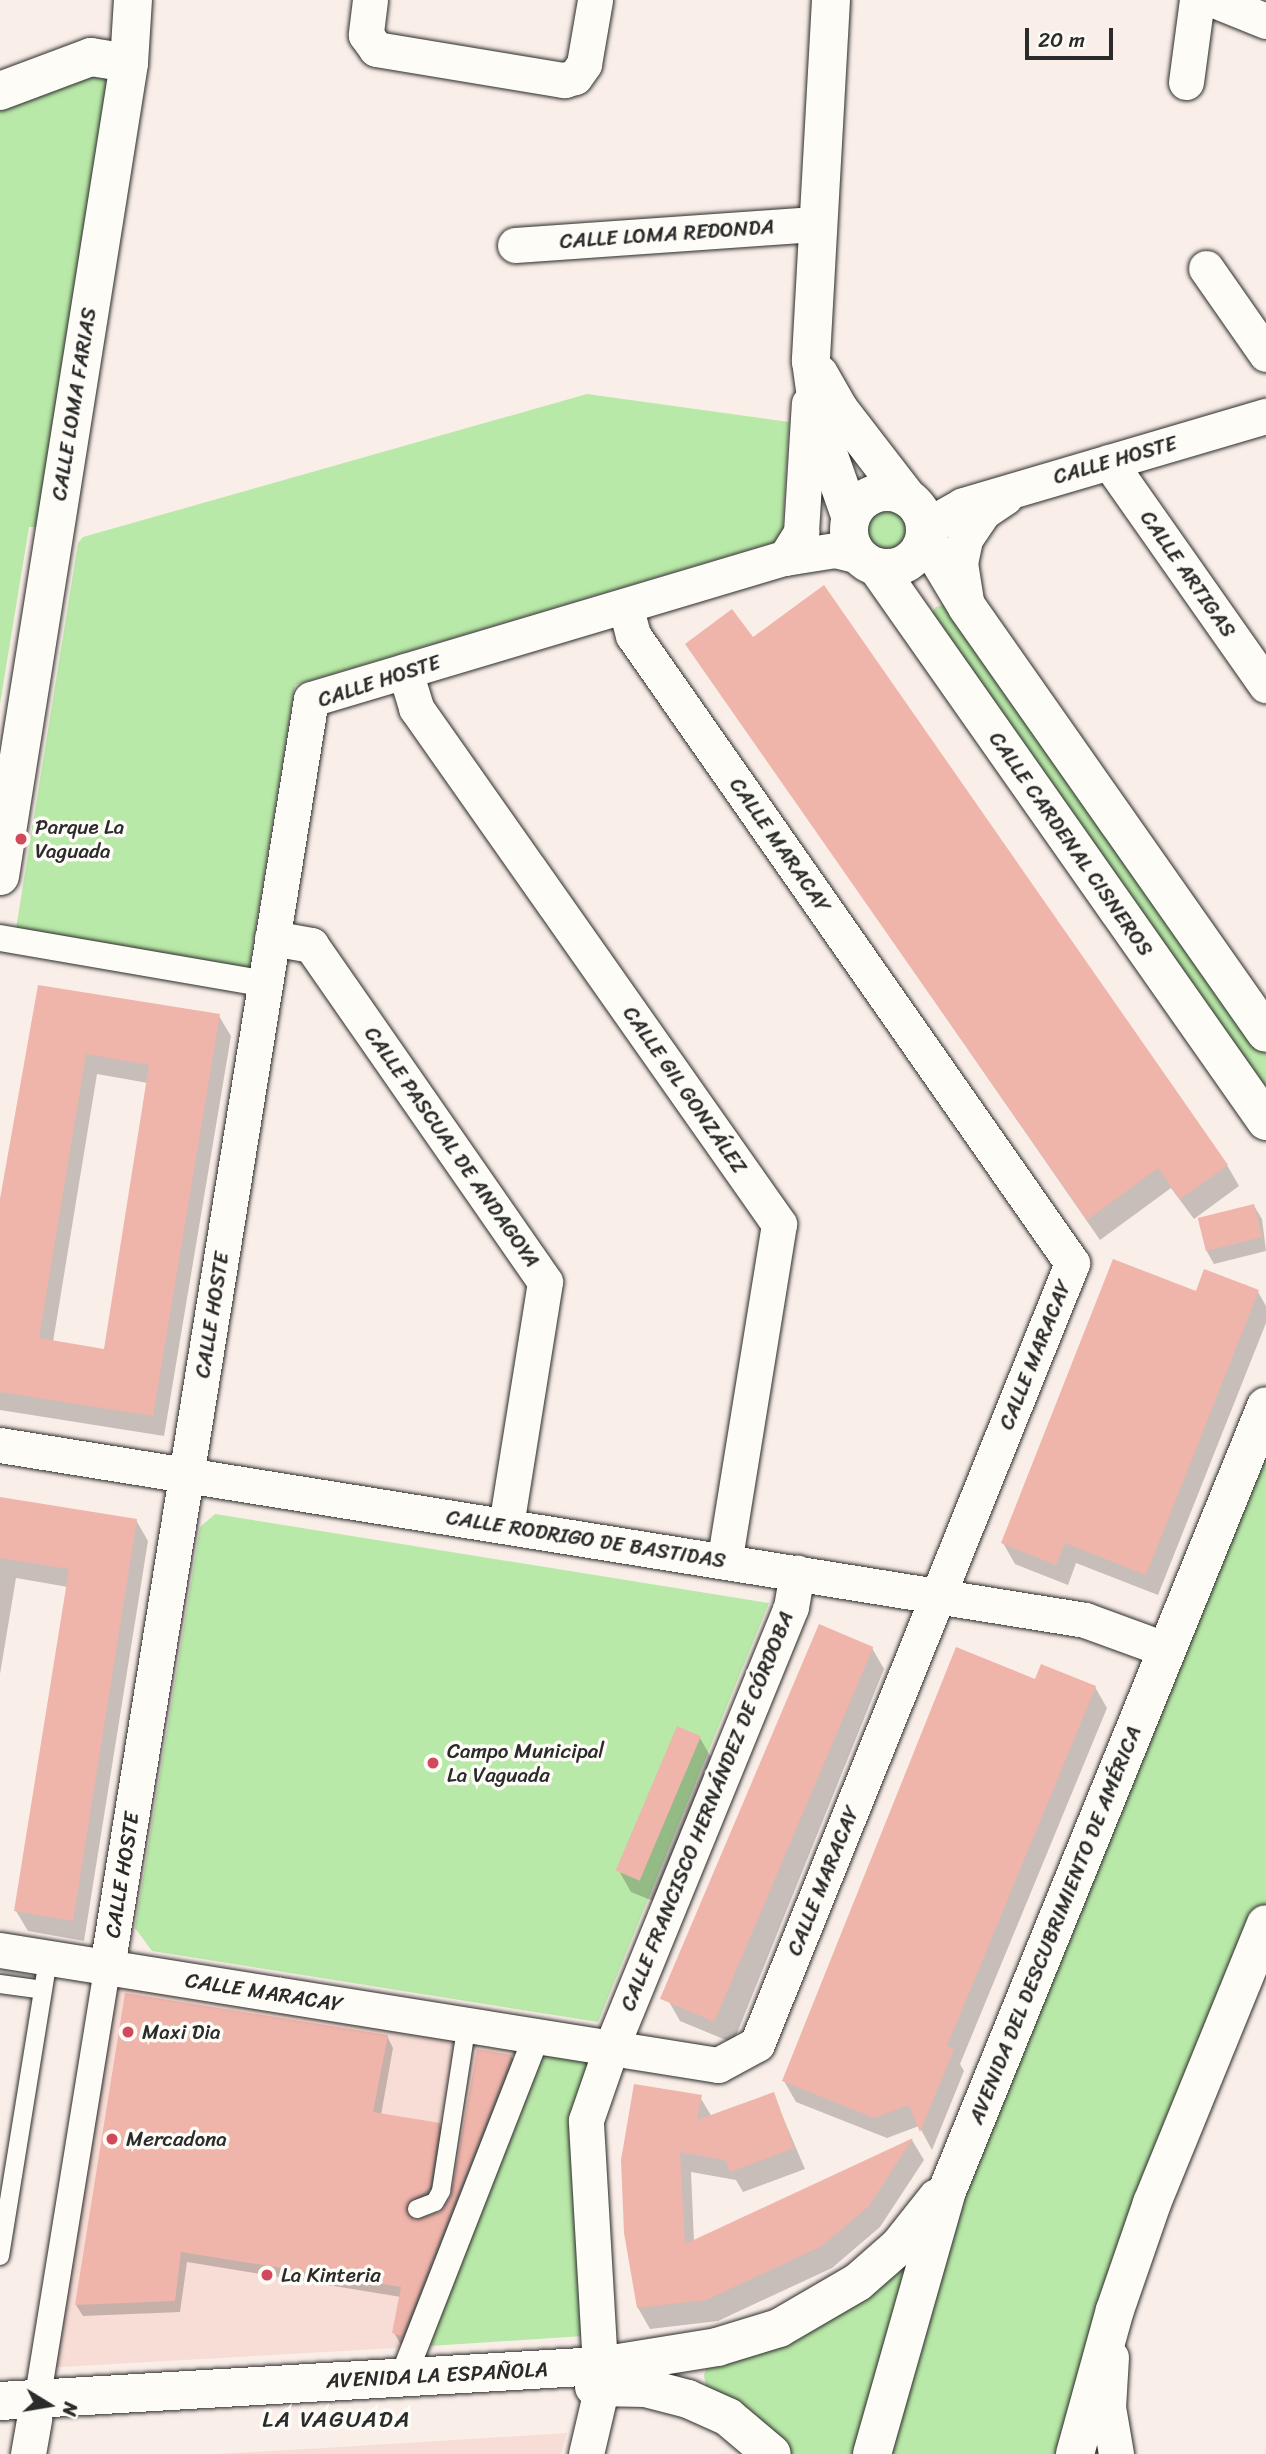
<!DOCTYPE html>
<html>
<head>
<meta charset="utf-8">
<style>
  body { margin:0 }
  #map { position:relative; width:1266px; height:2454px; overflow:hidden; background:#faeee8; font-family:Sriracha,sans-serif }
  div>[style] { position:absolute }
  .built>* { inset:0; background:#f7ddd5 }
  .green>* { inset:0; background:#b9e9a8 }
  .round { border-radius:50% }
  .shadow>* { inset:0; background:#0003 }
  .building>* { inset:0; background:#efb4aa; transform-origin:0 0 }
  .roads { filter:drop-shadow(0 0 2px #2b2b2b) drop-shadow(0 0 2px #2b2b2b) }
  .service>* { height:18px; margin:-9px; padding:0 9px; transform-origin:9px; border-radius:9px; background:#fdfcf7 }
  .pedestrian>* { height:26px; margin:-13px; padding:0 13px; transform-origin:13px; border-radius:13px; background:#fdfcf7 }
  .minor>* { height:35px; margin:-17.5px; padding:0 17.5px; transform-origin:17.5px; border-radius:17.5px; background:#fdfcf7 }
  .tertiary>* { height:38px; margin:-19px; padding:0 19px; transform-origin:19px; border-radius:19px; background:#fdfcf7 }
  .tertiary>.ring { margin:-19px; padding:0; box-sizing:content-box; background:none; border:38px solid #fdfcf7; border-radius:50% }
  .secondary>* { height:38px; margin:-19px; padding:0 19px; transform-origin:19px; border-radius:19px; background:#fdfcf7 }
  .dots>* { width:19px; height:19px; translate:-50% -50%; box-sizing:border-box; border:4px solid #fdfcf7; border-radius:50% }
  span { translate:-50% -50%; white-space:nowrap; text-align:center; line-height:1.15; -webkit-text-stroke:7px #fdfcf7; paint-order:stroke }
  .street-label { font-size:21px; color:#2b2b2b }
  .poi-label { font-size:21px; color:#2b2b2b }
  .left { translate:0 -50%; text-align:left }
  .neighbourhood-label { font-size:23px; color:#2b2b2b; letter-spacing:2px }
  .north { position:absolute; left:14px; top:2370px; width:70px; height:70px; -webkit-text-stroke:5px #fdfcf7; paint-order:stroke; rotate:101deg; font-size:19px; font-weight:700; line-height:28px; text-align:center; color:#2b2b2b }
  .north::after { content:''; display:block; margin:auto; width:24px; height:32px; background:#2b2b2b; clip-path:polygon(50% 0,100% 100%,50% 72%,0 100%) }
  .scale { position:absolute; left:1025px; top:28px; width:88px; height:32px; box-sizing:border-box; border:4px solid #2b2b2b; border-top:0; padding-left:9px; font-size:21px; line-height:24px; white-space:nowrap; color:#2b2b2b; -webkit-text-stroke:5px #fdfcf7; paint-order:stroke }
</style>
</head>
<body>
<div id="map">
  <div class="built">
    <i style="clip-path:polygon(104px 1984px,530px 2052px,415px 2347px,42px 2368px)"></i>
    <i style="clip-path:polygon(567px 2433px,561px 2454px,218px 2454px,390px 2444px)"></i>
  </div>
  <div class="green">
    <i style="clip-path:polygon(84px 72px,104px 78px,107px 85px,37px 527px,29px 527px,0 704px,0 104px)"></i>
    <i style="clip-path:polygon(587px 394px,789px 422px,782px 540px,295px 685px,247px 981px,14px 941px,78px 543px,83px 537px)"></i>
    <i class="round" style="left:851px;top:492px;width:74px;height:74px"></i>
    <i style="clip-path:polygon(952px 603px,1266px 1033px,1266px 1097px,926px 621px,936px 607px)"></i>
    <i style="clip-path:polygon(1266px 1406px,1266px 1924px,1075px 2454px,772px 2454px,707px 2393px,704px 2375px,709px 2361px,915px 2227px)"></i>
    <i style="clip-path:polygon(215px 1514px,769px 1603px,598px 2022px,152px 1951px,135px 1928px,200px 1527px)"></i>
    <i style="clip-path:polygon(530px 2052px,608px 2064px,586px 2120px,598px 2335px,415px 2347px)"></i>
  </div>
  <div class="shadow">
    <i style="clip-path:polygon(687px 644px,1227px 1165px,1239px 1186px,1194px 1219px,1171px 1188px,1100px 1240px)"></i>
    <i style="clip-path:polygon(evenodd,39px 987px,219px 1016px,231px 1036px,164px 1436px,0 1410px,0 1225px,39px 987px,97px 1074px,148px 1083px,105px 1351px,53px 1342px,97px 1074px)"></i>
    <i style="clip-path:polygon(1254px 1206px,1262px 1219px,1266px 1251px,1214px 1264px,1206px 1250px)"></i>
    <i style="clip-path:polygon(1258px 1292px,1266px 1306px,1266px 1323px,1158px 1595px,1076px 1563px,1068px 1585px,1015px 1564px,1003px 1543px,1197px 1293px)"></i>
    <i style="clip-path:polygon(0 1499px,136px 1520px,148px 1541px,84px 1941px,28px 1931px,16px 1911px,68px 1587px,16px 1578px,0 1674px)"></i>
    <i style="clip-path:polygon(872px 1648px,884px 1669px,733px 2043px,680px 2021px,668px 2000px)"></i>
    <i style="clip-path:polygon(1095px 1687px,1107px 1708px,960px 2064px,964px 2071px,932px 2150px,919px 2126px,887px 2138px,796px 2102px,784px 2081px)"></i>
    <i style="clip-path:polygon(700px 1738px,712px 1759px,653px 1901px,631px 1892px,619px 1871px)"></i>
    <i style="clip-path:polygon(387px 2036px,393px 2048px,381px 2115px,439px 2124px,446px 2136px,436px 2199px,411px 2218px,414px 2222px,441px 2214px,453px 2197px,511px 2056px,518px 2067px,408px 2347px,401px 2345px,394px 2333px,401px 2297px,187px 2262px,180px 2312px,83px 2316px,76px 2305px)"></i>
    <i style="clip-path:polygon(773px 2094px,805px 2169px,743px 2192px,736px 2180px,691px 2172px,694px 2242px,912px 2140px,924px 2160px,880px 2227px,832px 2268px,718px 2321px,650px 2329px,638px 2308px,626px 2232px,700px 2097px,712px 2117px)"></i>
  </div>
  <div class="building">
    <i style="clip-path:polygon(824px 585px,1228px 1165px,1180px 1199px,1158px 1168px,1087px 1220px,685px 644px,732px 609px,753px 637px)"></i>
    <i style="clip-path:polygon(evenodd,38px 985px,220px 1014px,153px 1416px,0 1392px,0 1199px,38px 985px,86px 1054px,149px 1065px,104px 1349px,39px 1338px,86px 1054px)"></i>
    <i style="left:1254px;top:1204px;width:34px;height:58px;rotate:76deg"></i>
    <i style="clip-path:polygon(1113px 1259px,1196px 1291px,1204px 1269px,1259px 1290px,1146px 1575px,1065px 1543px,1056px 1565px,1001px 1543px)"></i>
    <i style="clip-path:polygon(0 1497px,137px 1519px,73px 1921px,14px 1911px,69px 1569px,0 1558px)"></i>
    <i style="left:819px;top:1624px;width:59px;height:407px;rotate:23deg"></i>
    <i style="clip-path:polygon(956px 1647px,1035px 1679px,1041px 1664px,1096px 1686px,947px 2046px,954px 2049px,920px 2132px,909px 2105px,874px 2118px,782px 2081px)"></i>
    <i style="left:677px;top:1726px;width:26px;height:157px;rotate:23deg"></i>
    <i style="clip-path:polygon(125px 1993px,388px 2035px,373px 2112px,440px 2123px,430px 2187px,406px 2207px,415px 2220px,440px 2212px,451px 2196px,477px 2049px,512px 2055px,402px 2336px,392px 2333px,401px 2287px,181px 2252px,175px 2301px,75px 2305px)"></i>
    <i style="clip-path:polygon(634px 2084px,702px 2095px,697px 2120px,774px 2092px,794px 2148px,730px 2172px,725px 2160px,680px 2152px,685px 2244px,913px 2138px,869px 2206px,820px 2247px,706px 2300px,637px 2308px,624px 2233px,621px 2160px)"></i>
  </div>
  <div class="roads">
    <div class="service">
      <i style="left:0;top:1984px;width:43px;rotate:7.9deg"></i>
      <i style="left:417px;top:2209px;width:19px;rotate:-21deg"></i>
      <i style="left:435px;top:2202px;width:13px;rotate:-61deg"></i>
      <i style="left:441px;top:2191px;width:169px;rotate:-81.2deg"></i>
      <i style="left:0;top:2256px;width:302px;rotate:-80.8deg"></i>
    </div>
    <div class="pedestrian">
      <i style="left:0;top:938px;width:269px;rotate:9.8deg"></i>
      <i style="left:403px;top:2377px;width:367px;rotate:-68.6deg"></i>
      <i style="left:35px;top:2414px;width:453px;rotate:-80.8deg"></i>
    </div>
    <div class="minor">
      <i style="left:370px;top:0;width:35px;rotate:97deg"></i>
      <i style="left:366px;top:35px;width:17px;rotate:54deg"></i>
      <i style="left:376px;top:49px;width:191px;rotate:9.4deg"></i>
      <i style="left:564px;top:80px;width:11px;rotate:-15deg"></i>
      <i style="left:575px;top:77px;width:16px;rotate:-55deg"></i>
      <i style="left:584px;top:64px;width:65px;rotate:-80.2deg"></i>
      <i style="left:1214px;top:0;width:56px;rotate:22deg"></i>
      <i style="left:1186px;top:82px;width:83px;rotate:-82.4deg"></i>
      <i style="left:515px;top:245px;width:304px;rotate:-4deg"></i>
      <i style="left:1206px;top:268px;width:105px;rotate:55.1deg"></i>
      <i style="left:1109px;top:462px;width:273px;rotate:54.9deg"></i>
      <i style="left:925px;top:537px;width:24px;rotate:-52deg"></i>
      <i style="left:940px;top:518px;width:26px;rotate:-29deg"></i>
      <i style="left:963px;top:505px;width:316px;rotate:-16.4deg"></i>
      <i style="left:785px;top:558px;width:31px;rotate:-58deg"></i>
      <i style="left:801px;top:532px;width:129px;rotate:-86.5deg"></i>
      <i style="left:967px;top:607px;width:45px;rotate:-99deg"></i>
      <i style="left:960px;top:563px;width:25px;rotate:-78deg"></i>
      <i style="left:965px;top:539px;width:32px;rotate:-56deg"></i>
      <i style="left:983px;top:512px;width:27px;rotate:-34deg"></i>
      <i style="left:405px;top:671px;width:39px;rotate:73deg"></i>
      <i style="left:416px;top:708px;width:631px;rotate:54.87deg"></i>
      <i style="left:779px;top:1224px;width:342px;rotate:99.2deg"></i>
      <i style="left:272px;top:938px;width:40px;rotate:10deg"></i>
      <i style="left:311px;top:945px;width:410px;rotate:55.2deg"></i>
      <i style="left:545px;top:1282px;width:247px;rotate:99.1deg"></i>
      <i style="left:0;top:1445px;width:1099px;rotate:9.16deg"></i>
      <i style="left:1085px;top:1620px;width:87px;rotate:20.1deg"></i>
      <i style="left:0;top:1950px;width:727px;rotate:9.1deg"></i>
      <i style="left:718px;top:2065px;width:44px;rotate:-28.3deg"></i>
      <i style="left:757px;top:2044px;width:842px;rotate:-68.03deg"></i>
      <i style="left:1072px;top:1263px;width:766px;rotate:-124.96deg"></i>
      <i style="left:633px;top:635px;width:30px;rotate:-105deg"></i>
      <i style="left:107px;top:1967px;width:1284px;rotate:-80.86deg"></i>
      <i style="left:311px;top:699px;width:495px;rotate:-16.6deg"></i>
      <i style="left:785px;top:558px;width:51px;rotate:-9.1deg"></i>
      <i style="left:835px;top:550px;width:25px;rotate:14deg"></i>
      <i style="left:1111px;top:2357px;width:50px;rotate:93.4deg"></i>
      <i style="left:1108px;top:2407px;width:48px;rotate:80.3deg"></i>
      <i style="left:600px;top:2366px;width:246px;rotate:-93.3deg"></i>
      <i style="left:586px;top:2120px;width:76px;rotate:-70.9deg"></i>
      <i style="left:611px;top:2048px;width:476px;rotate:-67.8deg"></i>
      <i style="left:791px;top:1607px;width:35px;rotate:-80deg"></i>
      <i style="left:28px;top:2454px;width:36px;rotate:-80deg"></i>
      <i style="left:586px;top:2454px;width:70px;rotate:-76.8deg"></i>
    </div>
    <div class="tertiary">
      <i style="left:831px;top:0;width:362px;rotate:93.2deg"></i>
      <i style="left:811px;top:361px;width:73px;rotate:82.1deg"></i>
      <i style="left:821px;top:433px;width:90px;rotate:70.6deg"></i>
      <i style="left:819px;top:374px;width:40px;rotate:60.3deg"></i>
      <i style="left:839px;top:409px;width:110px;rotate:52.4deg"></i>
      <i class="ring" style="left:849px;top:492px;width:38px;height:38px"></i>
      <i style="left:925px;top:537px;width:82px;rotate:59deg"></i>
      <i style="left:967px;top:607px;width:520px;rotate:54.94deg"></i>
      <i style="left:877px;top:567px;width:677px;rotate:54.92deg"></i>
      <i style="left:594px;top:2387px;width:52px;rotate:1.1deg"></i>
      <i style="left:646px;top:2388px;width:43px;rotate:14.7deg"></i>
      <i style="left:688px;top:2399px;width:44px;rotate:24.2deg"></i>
      <i style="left:728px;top:2417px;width:57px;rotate:40.1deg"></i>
      <i style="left:0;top:2401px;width:601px;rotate:-3.34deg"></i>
      <i style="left:600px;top:2366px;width:119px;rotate:-9.2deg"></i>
      <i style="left:717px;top:2347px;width:65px;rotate:-17deg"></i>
      <i style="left:779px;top:2328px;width:91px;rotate:-30.2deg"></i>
      <i style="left:858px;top:2282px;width:55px;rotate:-41.3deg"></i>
      <i style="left:899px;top:2246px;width:61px;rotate:-51.6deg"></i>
      <i style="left:872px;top:2454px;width:273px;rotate:-74.1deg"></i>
      <i style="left:947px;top:2191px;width:847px;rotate:-67.88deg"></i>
      <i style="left:1075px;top:2454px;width:149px;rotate:-74.5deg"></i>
      <i style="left:1115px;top:2310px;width:113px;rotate:-70.9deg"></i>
      <i style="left:1152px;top:2203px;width:301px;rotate:-67.8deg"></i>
    </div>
    <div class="secondary">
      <i style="left:0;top:91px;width:97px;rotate:-20.5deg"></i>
      <i style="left:91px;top:57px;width:38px;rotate:9deg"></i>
      <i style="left:0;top:876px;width:823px;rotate:-80.98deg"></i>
      <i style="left:129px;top:63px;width:63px;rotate:-86.4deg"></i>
    </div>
  </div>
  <div class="dots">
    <i style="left:21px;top:839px;background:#d1495b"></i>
    <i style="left:433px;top:1763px;background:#d1495b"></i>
    <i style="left:128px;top:2032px;background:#d1495b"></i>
    <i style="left:112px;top:2139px;background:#d1495b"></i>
    <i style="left:267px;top:2275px;background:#d1495b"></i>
  </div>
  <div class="street-label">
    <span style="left:667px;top:234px;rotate:-4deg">CALLE LOMA REDONDA</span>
    <span style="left:74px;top:404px;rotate:-81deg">CALLE LOMA FARIAS</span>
    <span style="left:1115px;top:460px;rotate:-16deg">CALLE HOSTE</span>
    <span style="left:1188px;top:574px;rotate:55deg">CALLE ARTIGAS</span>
    <span style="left:379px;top:681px;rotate:-18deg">CALLE HOSTE</span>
    <span style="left:1071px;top:844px;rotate:55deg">CALLE CARDENAL CISNEROS</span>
    <span style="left:780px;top:845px;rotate:55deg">CALLE MARACAY</span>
    <span style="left:685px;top:1090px;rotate:55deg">CALLE GIL GONZÁLEZ</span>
    <span style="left:452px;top:1147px;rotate:55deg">CALLE PASCUAL DE ANDAGOYA</span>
    <span style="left:212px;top:1315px;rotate:-81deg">CALLE HOSTE</span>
    <span style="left:1035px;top:1355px;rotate:-68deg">CALLE MARACAY</span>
    <span style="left:586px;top:1539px;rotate:9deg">CALLE RODRIGO DE BASTIDAS</span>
    <span style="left:707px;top:1811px;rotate:-68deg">CALLE FRANCISCO HERNÁNDEZ DE CÓRDOBA</span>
    <span style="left:122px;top:1875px;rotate:-81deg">CALLE HOSTE</span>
    <span style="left:823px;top:1881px;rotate:-68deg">CALLE MARACAY</span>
    <span style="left:1055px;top:1925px;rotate:-68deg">AVENIDA DEL DESCUBRIMIENTO DE AMÉRICA</span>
    <span style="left:264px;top:1992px;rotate:9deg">CALLE MARACAY</span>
    <span style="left:437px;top:2375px;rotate:-3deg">AVENIDA LA ESPAÑOLA</span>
  </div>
  <div class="poi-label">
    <span class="left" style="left:35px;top:839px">Parque La<br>Vaguada</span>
    <span class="left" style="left:447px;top:1763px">Campo Municipal<br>La Vaguada</span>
    <span class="left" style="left:142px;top:2032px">Maxi Dia</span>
    <span class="left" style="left:126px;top:2139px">Mercadona</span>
    <span class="left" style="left:281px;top:2275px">La Kinteria</span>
  </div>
  <div class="neighbourhood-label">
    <span style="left:337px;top:2420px">LA VAGUADA</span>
  </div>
  <div class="north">N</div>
  <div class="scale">20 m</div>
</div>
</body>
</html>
